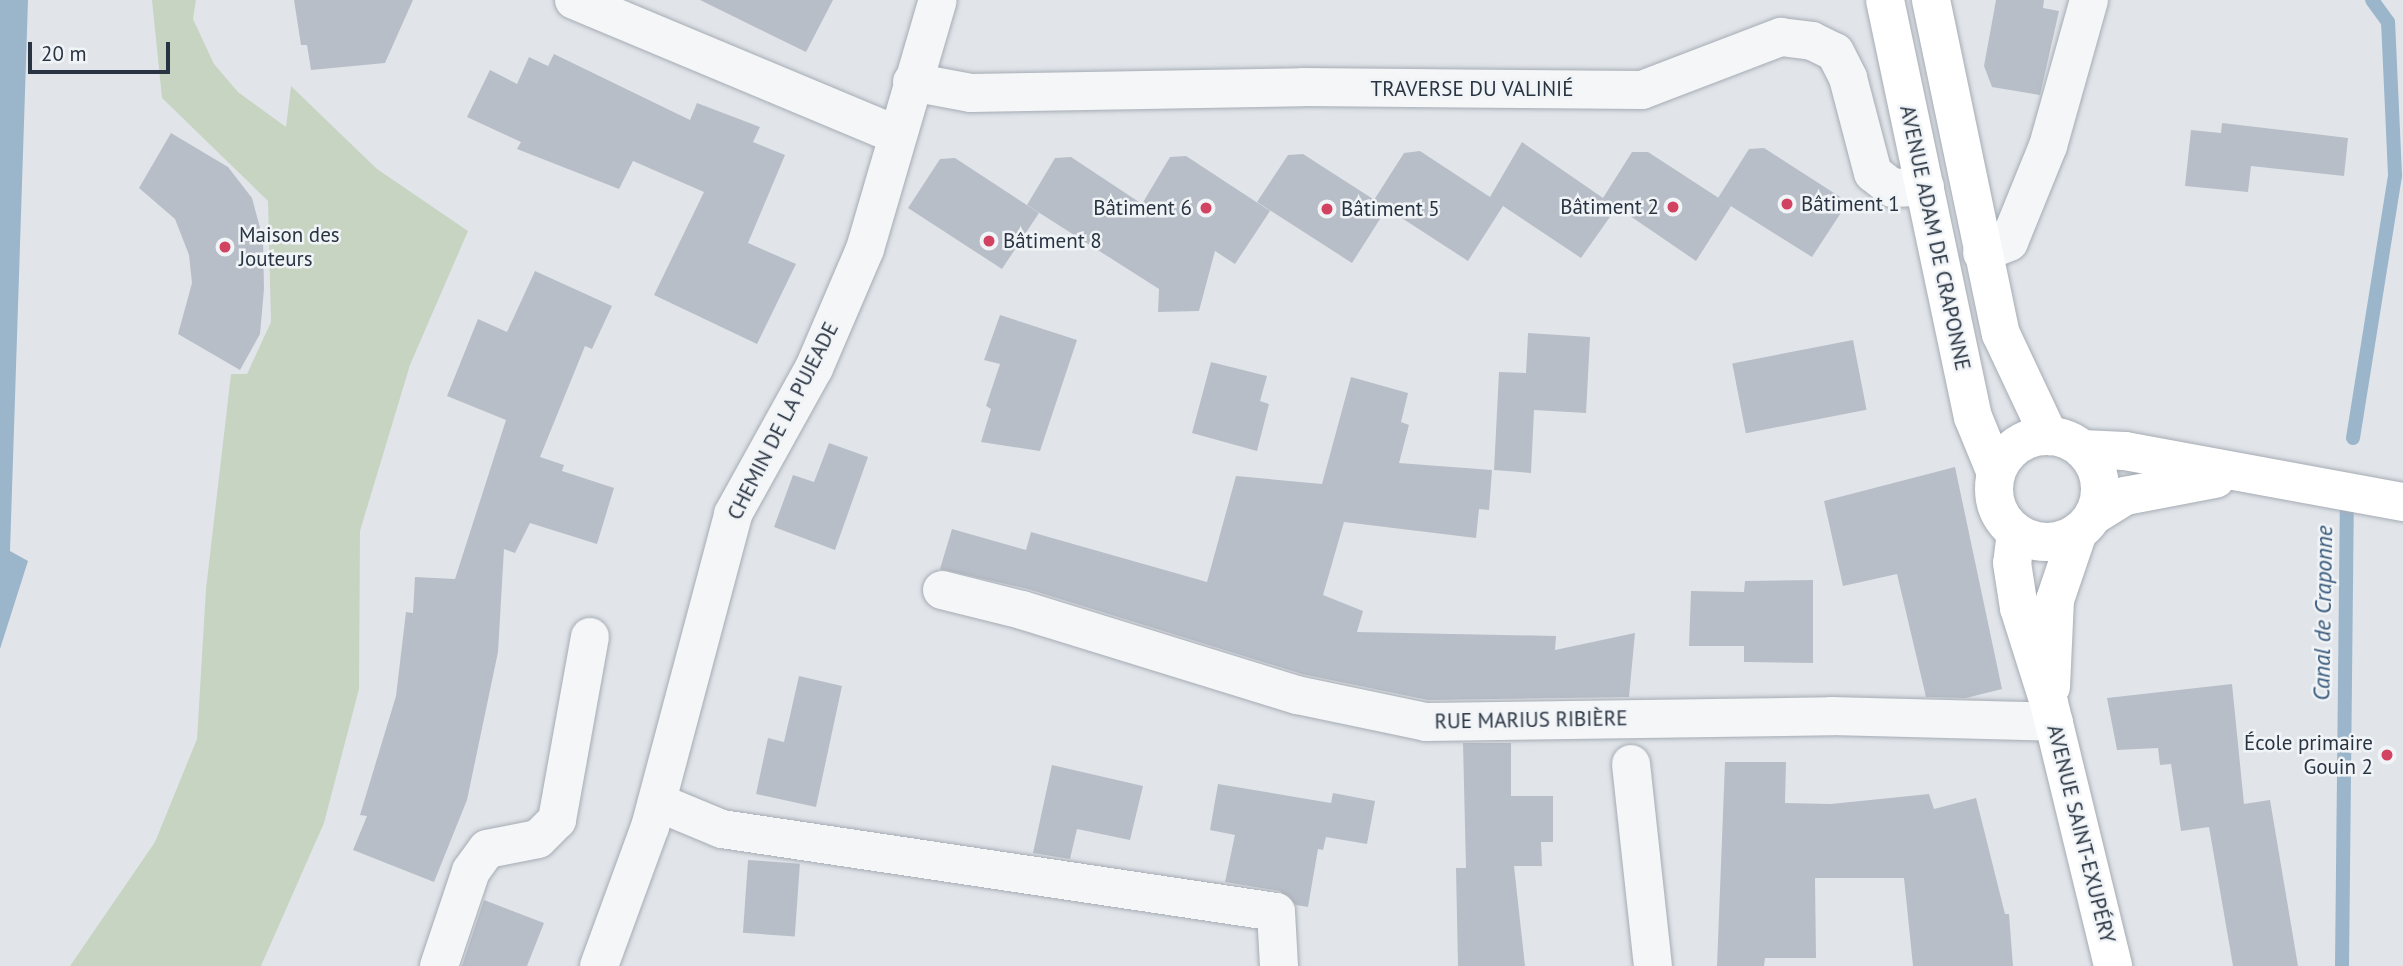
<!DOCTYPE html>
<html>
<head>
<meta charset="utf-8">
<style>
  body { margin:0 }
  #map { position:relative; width:2403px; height:966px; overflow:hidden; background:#e1e5ea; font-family:"PT Sans",sans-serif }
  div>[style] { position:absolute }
  .green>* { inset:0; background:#c8d4c2 }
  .water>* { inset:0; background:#9bb5cb }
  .stream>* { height:14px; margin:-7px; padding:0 7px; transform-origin:7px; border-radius:7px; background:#9bb5cb }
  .building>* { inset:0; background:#b8bec7; transform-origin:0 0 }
  .roads { filter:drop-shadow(0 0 2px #a6acb4) drop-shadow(0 0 2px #a6acb4) }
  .street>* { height:38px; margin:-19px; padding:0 19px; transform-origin:19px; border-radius:19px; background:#f4f6f8 }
  .secondary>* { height:38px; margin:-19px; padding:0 19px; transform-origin:19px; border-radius:19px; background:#fff }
  .secondary>.ring { margin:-19px; padding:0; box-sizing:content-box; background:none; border:38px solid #fff; border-radius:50% }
  .dots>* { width:19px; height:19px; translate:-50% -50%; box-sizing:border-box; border:4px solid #f1f4f7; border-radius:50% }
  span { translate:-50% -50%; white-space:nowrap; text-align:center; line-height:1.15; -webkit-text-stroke:5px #f1f4f7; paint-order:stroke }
  .street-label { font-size:21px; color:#293442 }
  .poi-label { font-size:21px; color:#293442 }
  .left { translate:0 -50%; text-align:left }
  .right { translate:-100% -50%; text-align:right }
  .water-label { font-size:23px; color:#325577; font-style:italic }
  .scale { position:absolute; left:28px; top:42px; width:142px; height:32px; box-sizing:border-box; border:4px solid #293442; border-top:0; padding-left:9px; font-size:21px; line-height:24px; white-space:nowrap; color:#293442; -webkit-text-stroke:5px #f1f4f7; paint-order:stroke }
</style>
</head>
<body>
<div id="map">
  <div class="green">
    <i style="clip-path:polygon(152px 0,196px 0,193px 19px,214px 64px,238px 92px,286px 127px,291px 86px,377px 169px,468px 231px,410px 365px,360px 531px,359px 689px,324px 823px,261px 966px,70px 966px,155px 842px,197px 739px,206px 589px,231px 374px,247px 374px,271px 322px,268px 201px,162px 98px)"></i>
  </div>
  <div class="water">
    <i style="clip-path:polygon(0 0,28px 0,10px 551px,28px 561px,0 649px)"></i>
  </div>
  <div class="stream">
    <i style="left:2353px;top:438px;width:266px;rotate:-80.9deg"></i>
    <i style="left:2395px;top:175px;width:153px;rotate:-92.6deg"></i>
    <i style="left:2388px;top:22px;width:27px;rotate:-126deg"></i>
    <i style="left:2342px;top:966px;width:454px;rotate:-89.4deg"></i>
  </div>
  <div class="building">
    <i style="clip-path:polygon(294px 0,413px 0,385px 63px,311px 70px,307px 45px,301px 45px)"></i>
    <i style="clip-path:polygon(700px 0,833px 0,806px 52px)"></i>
    <i style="clip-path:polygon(1996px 0,2044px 0,2043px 8px,2059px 11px,2040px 95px,1992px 87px,1984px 66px)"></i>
    <i style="clip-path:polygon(554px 54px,690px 120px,697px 103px,760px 127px,753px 142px,785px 155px,748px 243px,796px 264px,757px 344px,654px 295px,704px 192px,633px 161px,619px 189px,517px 149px,521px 142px,467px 117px,490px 70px,517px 84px,529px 57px,548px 66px)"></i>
    <i style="clip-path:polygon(2222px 123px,2348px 138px,2344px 176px,2251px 166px,2248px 192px,2185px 186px,2191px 130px,2221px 133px)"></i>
    <i style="clip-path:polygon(171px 133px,228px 167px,252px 198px,263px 239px,264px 289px,260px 334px,240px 370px,178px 334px,192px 283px,189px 255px,175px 219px,139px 188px)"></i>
    <i style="clip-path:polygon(1522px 142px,1603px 198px,1632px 152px,1648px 152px,1731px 206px,1696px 261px,1617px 207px,1581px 258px,1503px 206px,1468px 261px,1374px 200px,1404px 153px,1420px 151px,1490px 197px)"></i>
    <i style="clip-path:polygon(1764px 148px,1848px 202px,1812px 257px,1718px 198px,1749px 149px)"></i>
    <i style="clip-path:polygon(1303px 154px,1387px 208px,1352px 263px,1257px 202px,1288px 155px)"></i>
    <i style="clip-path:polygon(1186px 156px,1270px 211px,1235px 264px,1215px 251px,1199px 311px,1158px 312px,1159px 289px,1027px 205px,1055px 158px,1071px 157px,1142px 204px,1170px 157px)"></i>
    <i style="clip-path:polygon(955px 158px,1039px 213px,1002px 269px,908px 208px,940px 159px)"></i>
    <i style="clip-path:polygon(535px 271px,612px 306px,592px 349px,585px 346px,540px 457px,564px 465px,562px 471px,614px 488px,597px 544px,530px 523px,515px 553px,504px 549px,498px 652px,467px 800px,434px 882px,353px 850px,367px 816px,360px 815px,396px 696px,406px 612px,413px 613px,415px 577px,455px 579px,506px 420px,447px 396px,478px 319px,507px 332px)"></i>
    <i style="clip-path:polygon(1000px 315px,1077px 340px,1040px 451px,981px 442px,991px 409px,986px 406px,1000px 364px,984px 360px)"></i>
    <i style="clip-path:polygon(1528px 333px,1590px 337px,1586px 413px,1534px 410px,1531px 473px,1494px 470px,1499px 372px,1526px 373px)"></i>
    <i style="left:1853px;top:340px;width:71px;height:123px;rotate:79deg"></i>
    <i style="clip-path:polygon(1211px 362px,1267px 376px,1260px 401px,1269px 404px,1257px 451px,1192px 433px)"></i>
    <i style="clip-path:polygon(1351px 377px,1408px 393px,1401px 422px,1409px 425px,1399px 463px,1492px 470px,1489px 510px,1479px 509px,1476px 538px,1344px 522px,1323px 595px,1363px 611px,1357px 632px,1556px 636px,1555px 650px,1635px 633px,1629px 697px,1428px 700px,1302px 674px,1028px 589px,940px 569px,952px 529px,1026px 550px,1031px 532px,1207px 582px,1236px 476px,1322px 484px)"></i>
    <i style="clip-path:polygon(829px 443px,868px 457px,835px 550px,774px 527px,793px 475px,814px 482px)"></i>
    <i style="clip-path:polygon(1955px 467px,2002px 689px,1966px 698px,1926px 697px,1897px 574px,1843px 586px,1824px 501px)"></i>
    <i style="clip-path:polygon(1813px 580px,1813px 663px,1744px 662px,1744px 646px,1689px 646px,1691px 591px,1744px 592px,1745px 581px)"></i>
    <i style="clip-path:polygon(799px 676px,842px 686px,816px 807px,756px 794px,768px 738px,784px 742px)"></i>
    <i style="clip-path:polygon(2232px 684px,2244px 804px,2270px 800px,2298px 966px,2233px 966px,2209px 827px,2181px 831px,2171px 764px,2160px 765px,2158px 748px,2117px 750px,2107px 698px)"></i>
    <i style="clip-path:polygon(1463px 743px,1511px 743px,1511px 796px,1553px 796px,1553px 842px,1541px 842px,1542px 866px,1514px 866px,1525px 966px,1458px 966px,1456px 868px,1466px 868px)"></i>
    <i style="clip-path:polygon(1725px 762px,1786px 762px,1785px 803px,1831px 804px,1929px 794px,1934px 809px,1976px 798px,2005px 914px,2009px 914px,2013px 966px,1913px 966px,1904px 878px,1815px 878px,1816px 958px,1765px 958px,1764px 966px,1717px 966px)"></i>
    <i style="clip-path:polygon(1052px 765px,1143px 786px,1130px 840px,1077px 829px,1070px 859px,1033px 853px)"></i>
    <i style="clip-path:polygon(1218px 784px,1331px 803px,1333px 793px,1375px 801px,1367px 844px,1326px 837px,1323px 850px,1318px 849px,1308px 907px,1296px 905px,1280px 891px,1225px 882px,1235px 835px,1210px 830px)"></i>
    <i style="left:748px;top:860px;width:52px;height:73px;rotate:4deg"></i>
    <i style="clip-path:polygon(484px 900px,544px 923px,527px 966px,462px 966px)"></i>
  </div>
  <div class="roads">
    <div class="street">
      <i style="left:574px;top:0;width:350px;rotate:22.7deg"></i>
      <i style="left:912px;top:82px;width:60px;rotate:10.6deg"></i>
      <i style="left:971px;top:93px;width:332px;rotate:-1deg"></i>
      <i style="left:1303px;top:87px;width:339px;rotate:0.5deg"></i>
      <i style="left:1642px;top:90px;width:149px;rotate:-20.9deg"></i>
      <i style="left:1781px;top:37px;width:31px;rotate:7deg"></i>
      <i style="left:1812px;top:41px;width:25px;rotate:26deg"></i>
      <i style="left:1835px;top:52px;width:29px;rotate:63deg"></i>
      <i style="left:1848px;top:78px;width:98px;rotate:75.3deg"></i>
      <i style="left:1873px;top:173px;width:24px;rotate:38deg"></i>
      <i style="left:1892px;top:188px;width:33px;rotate:-2deg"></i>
      <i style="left:1982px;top:253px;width:29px;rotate:-22deg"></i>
      <i style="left:2009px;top:242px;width:104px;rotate:-67.9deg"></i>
      <i style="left:2048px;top:146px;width:152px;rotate:-74.3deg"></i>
      <i style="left:942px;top:590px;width:82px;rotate:14deg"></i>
      <i style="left:1022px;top:610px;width:288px;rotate:17.2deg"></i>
      <i style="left:1297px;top:695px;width:132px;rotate:11.8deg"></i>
      <i style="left:1426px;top:722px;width:405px;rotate:-0.8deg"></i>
      <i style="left:1831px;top:716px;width:223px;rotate:1.5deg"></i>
      <i style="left:1631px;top:764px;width:203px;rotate:83.8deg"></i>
      <i style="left:657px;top:802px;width:70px;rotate:22.6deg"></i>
      <i style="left:722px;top:829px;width:560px;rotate:8.52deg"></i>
      <i style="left:1276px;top:912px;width:54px;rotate:86.8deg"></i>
      <i style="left:439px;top:966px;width:100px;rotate:-71.4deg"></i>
      <i style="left:471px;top:871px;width:27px;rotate:-54deg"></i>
      <i style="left:487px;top:849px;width:52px;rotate:-11.1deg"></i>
      <i style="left:538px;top:839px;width:27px;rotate:-45deg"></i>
      <i style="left:557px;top:820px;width:186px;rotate:-79.8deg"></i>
      <i style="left:599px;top:966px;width:148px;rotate:-69.9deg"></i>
      <i style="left:650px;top:827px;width:324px;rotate:-75.1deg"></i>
      <i style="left:733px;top:514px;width:167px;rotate:-61deg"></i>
      <i style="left:814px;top:368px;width:129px;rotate:-66.8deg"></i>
      <i style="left:865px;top:249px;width:259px;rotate:-73.7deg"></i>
    </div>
    <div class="secondary">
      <i style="left:1885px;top:0;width:426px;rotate:78.1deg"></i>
      <i style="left:1973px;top:417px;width:61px;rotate:67.7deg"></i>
      <i style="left:1931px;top:0;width:341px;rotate:78.2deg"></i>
      <i style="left:2001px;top:334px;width:113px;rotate:64.8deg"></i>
      <i class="ring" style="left:1994px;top:436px;width:68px;height:68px"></i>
      <i style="left:2082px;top:449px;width:43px;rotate:2.7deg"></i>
      <i style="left:2125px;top:451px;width:283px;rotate:10.4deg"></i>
      <i style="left:2093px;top:516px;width:38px;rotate:-32deg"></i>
      <i style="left:2125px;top:496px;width:92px;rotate:-10.7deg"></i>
      <i style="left:2016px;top:532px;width:31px;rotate:97deg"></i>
      <i style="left:2012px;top:563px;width:46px;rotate:81.2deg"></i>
      <i style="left:2019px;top:608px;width:100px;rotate:72.5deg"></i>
      <i style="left:2049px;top:703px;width:271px;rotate:76.3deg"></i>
      <i style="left:2051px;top:687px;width:87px;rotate:-87.4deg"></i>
      <i style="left:2055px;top:600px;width:72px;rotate:-71.3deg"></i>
    </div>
  </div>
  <div class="dots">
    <i style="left:1787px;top:204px;background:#d24361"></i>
    <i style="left:1673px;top:207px;background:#d24361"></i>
    <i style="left:1206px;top:208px;background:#d24361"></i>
    <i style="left:1327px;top:209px;background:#d24361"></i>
    <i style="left:989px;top:241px;background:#d24361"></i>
    <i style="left:225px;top:247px;background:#d24361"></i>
    <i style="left:2387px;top:755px;background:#d24361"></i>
  </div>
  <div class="street-label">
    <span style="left:1472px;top:89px">TRAVERSE DU VALINIÉ</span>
    <span style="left:1935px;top:238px;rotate:78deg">AVENUE ADAM DE CRAPONNE</span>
    <span style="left:783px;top:421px;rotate:-63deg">CHEMIN DE LA PUJEADE</span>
    <span style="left:1531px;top:720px;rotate:-1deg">RUE MARIUS RIBIÈRE</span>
    <span style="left:2081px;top:834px;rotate:76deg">AVENUE SAINT-EXUPÉRY</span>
  </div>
  <div class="poi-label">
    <span class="left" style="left:1801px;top:204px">Bâtiment 1</span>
    <span class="right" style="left:1659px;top:207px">Bâtiment 2</span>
    <span class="right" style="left:1192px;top:208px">Bâtiment 6</span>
    <span class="left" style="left:1341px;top:209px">Bâtiment 5</span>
    <span class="left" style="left:239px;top:247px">Maison des<br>Jouteurs</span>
    <span class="left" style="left:1003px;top:241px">Bâtiment 8</span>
    <span class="right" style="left:2373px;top:755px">École primaire<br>Gouin 2</span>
  </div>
  <div class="water-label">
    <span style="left:2323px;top:613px;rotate:-89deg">Canal de Craponne</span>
  </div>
  <div class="scale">20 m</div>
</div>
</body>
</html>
